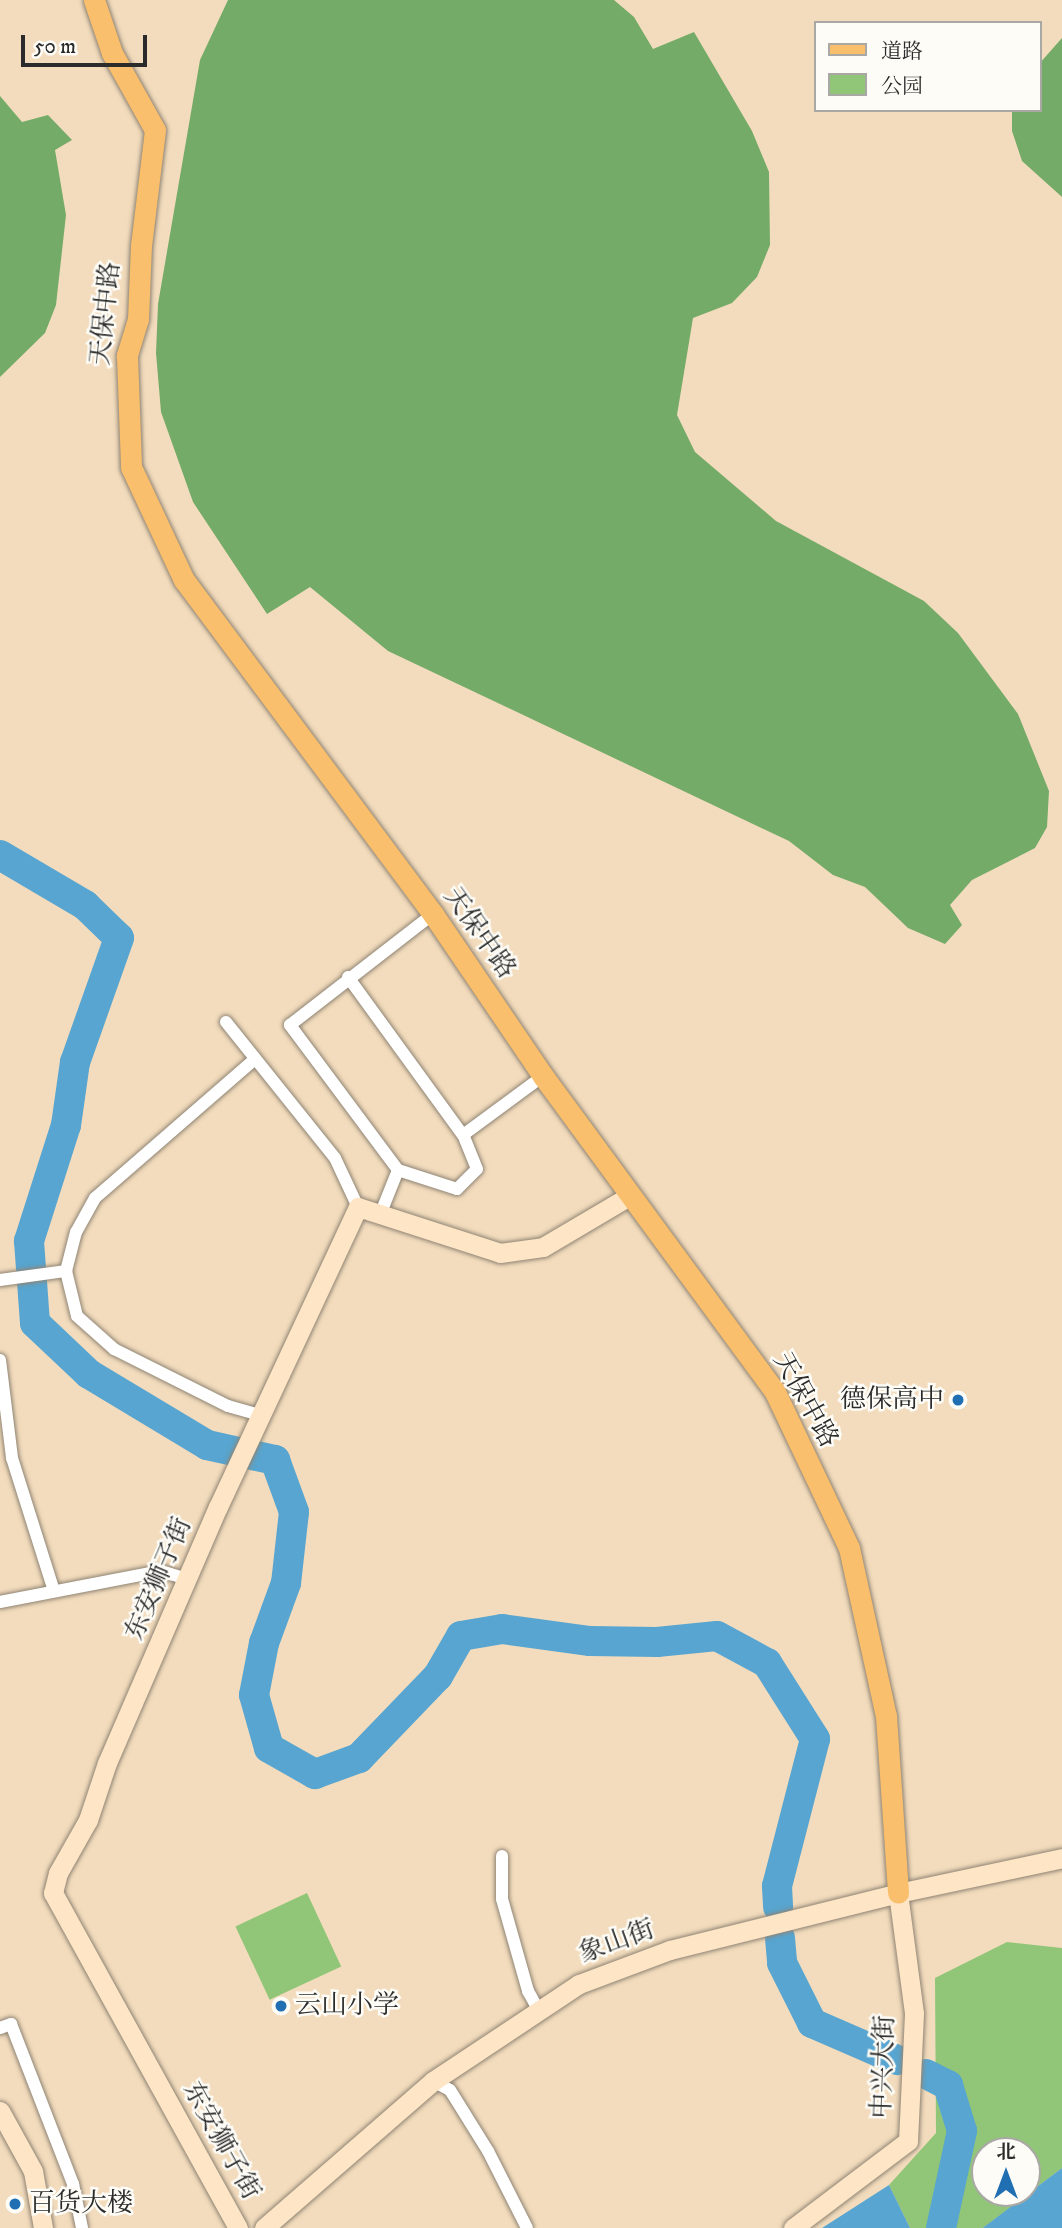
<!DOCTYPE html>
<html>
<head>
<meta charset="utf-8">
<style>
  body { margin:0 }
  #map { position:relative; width:1062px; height:2228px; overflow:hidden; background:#f3dcbd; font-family:"IM FELL DW Pica","Noto Serif SC",serif }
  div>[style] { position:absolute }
  .green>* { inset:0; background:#91c678; transform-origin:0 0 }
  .forest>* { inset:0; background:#74ab68 }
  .water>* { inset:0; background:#57a5d0 }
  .river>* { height:30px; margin:-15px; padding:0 15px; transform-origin:15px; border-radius:15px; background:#57a5d0 }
  .roads { filter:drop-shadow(0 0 2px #8f8474) drop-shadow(0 0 2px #8f8474) }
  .street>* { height:12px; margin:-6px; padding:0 6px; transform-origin:6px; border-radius:6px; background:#fff }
  .secondary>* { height:19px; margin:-9.5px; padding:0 9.5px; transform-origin:9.5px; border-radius:9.5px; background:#fde5c5 }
  .primary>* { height:21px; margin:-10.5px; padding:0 10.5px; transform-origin:10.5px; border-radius:10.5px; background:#f9bf6d }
  .dots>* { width:19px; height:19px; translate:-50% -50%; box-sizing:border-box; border:4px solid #fdfcf7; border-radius:50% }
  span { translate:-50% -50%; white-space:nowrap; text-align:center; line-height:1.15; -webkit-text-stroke:5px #fdfcf7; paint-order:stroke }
  .street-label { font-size:26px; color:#2b2b2b }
  .poi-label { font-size:26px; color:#2b2b2b }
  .right { translate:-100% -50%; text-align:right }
  .left { translate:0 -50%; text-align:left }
  .legend { position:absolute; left:814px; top:21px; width:228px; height:91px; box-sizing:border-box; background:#fdfcf7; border:2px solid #a9a8a5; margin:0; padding:9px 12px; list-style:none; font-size:21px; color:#2b2b2b }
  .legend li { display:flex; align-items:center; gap:14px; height:35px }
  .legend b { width:35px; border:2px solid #a9a8a5 }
  .north { position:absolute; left:971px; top:2137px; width:70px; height:70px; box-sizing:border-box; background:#fdfcf7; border:2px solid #a9a8a5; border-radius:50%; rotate:0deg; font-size:19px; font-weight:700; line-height:28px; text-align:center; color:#2b2b2b }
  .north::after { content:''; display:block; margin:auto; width:24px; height:32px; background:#1f6fb2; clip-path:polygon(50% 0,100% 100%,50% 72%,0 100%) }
  .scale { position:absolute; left:21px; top:35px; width:126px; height:32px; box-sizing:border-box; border:4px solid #2b2b2b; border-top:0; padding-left:9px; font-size:21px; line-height:24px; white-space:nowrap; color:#2b2b2b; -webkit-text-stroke:5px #fdfcf7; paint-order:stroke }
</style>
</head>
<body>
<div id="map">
  <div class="green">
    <i style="left:307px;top:1893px;width:81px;height:79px;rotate:65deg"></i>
    <i style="clip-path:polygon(evenodd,1007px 1942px,1062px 1948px,1062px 2168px,983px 2228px,910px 2228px,889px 2185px,936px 2133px,935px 1978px,1007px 1942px,985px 2151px,1027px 2151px,1027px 2193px,985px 2193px,985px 2151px)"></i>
  </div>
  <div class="forest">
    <i style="clip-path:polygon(228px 0,614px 0,634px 17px,653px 49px,694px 32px,752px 131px,769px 172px,770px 245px,757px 277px,732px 303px,693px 318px,677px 415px,695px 452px,776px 521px,924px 601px,958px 633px,1018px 714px,1049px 791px,1047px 827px,1035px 848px,972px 880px,950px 905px,962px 925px,945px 944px,908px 928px,865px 887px,833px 875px,789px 841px,388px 651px,310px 587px,267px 614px,193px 502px,161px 412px,156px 353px,158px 304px,200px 60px)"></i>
    <i style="clip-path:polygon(1062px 38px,1062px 197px,1022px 161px,1012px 131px,1012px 110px,1039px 110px,1039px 64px)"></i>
    <i style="clip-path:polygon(0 96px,22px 122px,48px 115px,72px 140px,55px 150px,66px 215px,56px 305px,45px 333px,0 377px)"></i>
  </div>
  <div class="water">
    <i style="clip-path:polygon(1062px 2168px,1062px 2228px,983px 2228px,984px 2227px)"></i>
    <i style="clip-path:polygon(889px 2185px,910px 2228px,822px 2228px)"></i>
  </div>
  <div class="river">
    <i style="left:0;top:855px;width:99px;rotate:30.5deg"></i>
    <i style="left:85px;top:905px;width:47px;rotate:44.1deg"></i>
    <i style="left:119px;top:938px;width:132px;rotate:109.5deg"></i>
    <i style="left:75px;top:1062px;width:64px;rotate:98.1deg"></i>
    <i style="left:66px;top:1125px;width:122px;rotate:107.7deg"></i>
    <i style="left:29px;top:1241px;width:82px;rotate:85.8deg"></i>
    <i style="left:35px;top:1323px;width:74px;rotate:43.4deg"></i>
    <i style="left:89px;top:1374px;width:138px;rotate:31deg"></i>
    <i style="left:207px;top:1445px;width:70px;rotate:12.4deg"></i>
    <i style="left:275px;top:1460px;width:55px;rotate:69.9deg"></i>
    <i style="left:294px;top:1512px;width:71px;rotate:96.4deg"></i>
    <i style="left:286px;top:1583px;width:64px;rotate:110.1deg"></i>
    <i style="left:264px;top:1643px;width:53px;rotate:100.9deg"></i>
    <i style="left:254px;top:1695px;width:55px;rotate:74.2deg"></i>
    <i style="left:269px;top:1748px;width:53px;rotate:29.5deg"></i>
    <i style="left:315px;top:1774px;width:47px;rotate:-20deg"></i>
    <i style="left:359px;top:1758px;width:114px;rotate:-46.1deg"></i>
    <i style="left:438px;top:1676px;width:46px;rotate:-60.1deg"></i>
    <i style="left:461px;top:1636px;width:42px;rotate:-9.7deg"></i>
    <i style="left:502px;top:1629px;width:89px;rotate:7.8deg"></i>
    <i style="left:590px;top:1641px;width:67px;rotate:0.9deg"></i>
    <i style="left:657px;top:1642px;width:60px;rotate:-5.7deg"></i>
    <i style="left:717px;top:1636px;width:57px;rotate:28.4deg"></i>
    <i style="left:767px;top:1663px;width:90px;rotate:57.7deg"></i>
    <i style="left:815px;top:1739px;width:152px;rotate:104.5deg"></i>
    <i style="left:777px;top:1886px;width:21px;rotate:87deg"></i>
    <i style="left:780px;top:1938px;width:25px;rotate:85deg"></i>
    <i style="left:782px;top:1963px;width:67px;rotate:63.4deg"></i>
    <i style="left:812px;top:2023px;width:93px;rotate:23.5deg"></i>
    <i style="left:926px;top:2074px;width:25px;rotate:27deg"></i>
    <i style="left:948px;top:2085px;width:48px;rotate:73.1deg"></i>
    <i style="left:962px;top:2131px;width:99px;rotate:102.2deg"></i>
  </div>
  <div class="roads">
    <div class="street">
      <i style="left:348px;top:977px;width:195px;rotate:54deg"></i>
      <i style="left:226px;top:1022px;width:174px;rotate:51.3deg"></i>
      <i style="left:335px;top:1158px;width:54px;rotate:64.9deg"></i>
      <i style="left:255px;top:1059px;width:212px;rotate:139deg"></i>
      <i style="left:95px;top:1198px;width:39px;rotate:119deg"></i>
      <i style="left:76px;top:1232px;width:40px;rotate:104.4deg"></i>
      <i style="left:66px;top:1271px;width:46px;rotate:76.3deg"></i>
      <i style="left:77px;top:1316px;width:50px;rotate:41.7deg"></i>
      <i style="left:114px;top:1349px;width:127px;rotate:26.6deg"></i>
      <i style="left:228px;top:1406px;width:32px;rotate:16deg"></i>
      <i style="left:398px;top:1170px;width:62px;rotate:17.9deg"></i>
      <i style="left:457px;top:1189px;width:28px;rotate:-45deg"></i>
      <i style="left:477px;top:1169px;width:37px;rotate:-112deg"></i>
      <i style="left:463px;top:1135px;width:99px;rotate:-36.4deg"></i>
      <i style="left:380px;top:1215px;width:48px;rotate:-68.2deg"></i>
      <i style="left:398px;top:1170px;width:181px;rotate:-126.7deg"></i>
      <i style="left:290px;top:1025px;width:181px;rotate:-37.8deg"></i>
      <i style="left:0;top:1280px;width:67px;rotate:-7.8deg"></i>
      <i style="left:0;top:1360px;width:99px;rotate:83deg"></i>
      <i style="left:12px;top:1458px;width:139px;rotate:72.5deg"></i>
      <i style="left:0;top:1602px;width:164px;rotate:-10.9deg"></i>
      <i style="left:161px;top:1571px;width:28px;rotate:17deg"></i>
      <i style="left:502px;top:1856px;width:43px;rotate:90deg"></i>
      <i style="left:502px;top:1899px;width:96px;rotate:74.2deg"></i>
      <i style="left:528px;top:1991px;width:23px;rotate:61deg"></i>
      <i style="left:0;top:2028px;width:12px;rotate:-20deg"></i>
      <i style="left:11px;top:2024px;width:172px;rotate:68.8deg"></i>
      <i style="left:73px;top:2184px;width:45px;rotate:78.4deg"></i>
      <i style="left:433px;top:2081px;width:19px;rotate:28deg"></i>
      <i style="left:450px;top:2090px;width:72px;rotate:58.1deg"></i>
      <i style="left:488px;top:2151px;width:86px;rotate:63.1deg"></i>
    </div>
    <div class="secondary">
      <i style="left:0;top:2111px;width:68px;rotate:61.2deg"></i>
      <i style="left:33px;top:2171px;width:58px;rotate:80deg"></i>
      <i style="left:238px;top:2228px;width:383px;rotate:-118.9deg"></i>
      <i style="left:53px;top:1893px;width:21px;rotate:-76deg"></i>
      <i style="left:58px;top:1873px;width:61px;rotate:-60.5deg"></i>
      <i style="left:88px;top:1820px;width:60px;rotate:-71.6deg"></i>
      <i style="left:107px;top:1763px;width:279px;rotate:-66.6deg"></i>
      <i style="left:218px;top:1507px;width:331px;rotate:-65deg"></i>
      <i style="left:358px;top:1207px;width:149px;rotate:17.9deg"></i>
      <i style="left:500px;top:1253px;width:43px;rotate:-7.9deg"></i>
      <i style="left:543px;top:1247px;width:102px;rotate:-30.6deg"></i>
      <i style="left:264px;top:2228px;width:224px;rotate:-41deg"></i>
      <i style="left:433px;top:2081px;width:175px;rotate:-33.6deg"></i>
      <i style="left:579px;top:1984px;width:97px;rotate:-20.5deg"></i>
      <i style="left:670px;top:1950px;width:235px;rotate:-14deg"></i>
      <i style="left:898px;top:1893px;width:168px;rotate:-12deg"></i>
      <i style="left:793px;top:2228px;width:144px;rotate:-37.1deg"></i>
      <i style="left:908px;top:2141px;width:128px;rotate:-87.3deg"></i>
      <i style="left:914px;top:2013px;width:121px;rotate:-97.6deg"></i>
    </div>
    <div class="primary">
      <i style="left:94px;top:0;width:56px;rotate:71.2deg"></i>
      <i style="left:112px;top:53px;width:88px;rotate:60.8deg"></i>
      <i style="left:155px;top:130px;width:116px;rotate:96.9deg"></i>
      <i style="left:141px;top:245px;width:74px;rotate:92.3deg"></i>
      <i style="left:138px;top:319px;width:39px;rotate:107deg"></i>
      <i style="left:127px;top:356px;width:111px;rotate:87.9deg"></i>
      <i style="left:131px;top:467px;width:125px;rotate:64.9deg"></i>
      <i style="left:184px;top:580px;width:417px;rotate:53.3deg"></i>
      <i style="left:433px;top:914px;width:196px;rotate:55.8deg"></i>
      <i style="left:543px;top:1076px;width:390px;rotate:53.7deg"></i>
      <i style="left:774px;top:1390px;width:175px;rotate:64.6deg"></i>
      <i style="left:849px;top:1548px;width:172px;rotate:77.6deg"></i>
      <i style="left:886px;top:1716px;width:177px;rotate:86.1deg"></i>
    </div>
  </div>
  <div class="dots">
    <i style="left:958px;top:1400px;background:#1f6fb2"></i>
    <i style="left:281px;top:2006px;background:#1f6fb2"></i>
    <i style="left:15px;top:2204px;background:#1f6fb2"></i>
  </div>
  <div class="street-label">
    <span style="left:106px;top:314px;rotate:-84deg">天保中路</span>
    <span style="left:479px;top:933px;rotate:55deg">天保中路</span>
    <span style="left:805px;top:1400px;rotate:61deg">天保中路</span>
    <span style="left:159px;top:1579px;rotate:-67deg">东安狮子街</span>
    <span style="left:617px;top:1942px;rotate:-20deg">象山街</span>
    <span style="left:884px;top:2067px;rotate:-88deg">中兴大街</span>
    <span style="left:221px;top:2141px;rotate:61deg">东安狮子街</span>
  </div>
  <div class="poi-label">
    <span class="right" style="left:944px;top:1400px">德保高中</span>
    <span class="left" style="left:295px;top:2006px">云山小学</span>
    <span class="left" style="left:29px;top:2204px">百货大楼</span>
  </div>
  <ul class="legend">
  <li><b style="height:9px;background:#f9bf6d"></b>道路</li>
  <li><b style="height:19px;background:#91c678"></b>公园</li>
  </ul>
  <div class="north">北</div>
  <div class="scale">50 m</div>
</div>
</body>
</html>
